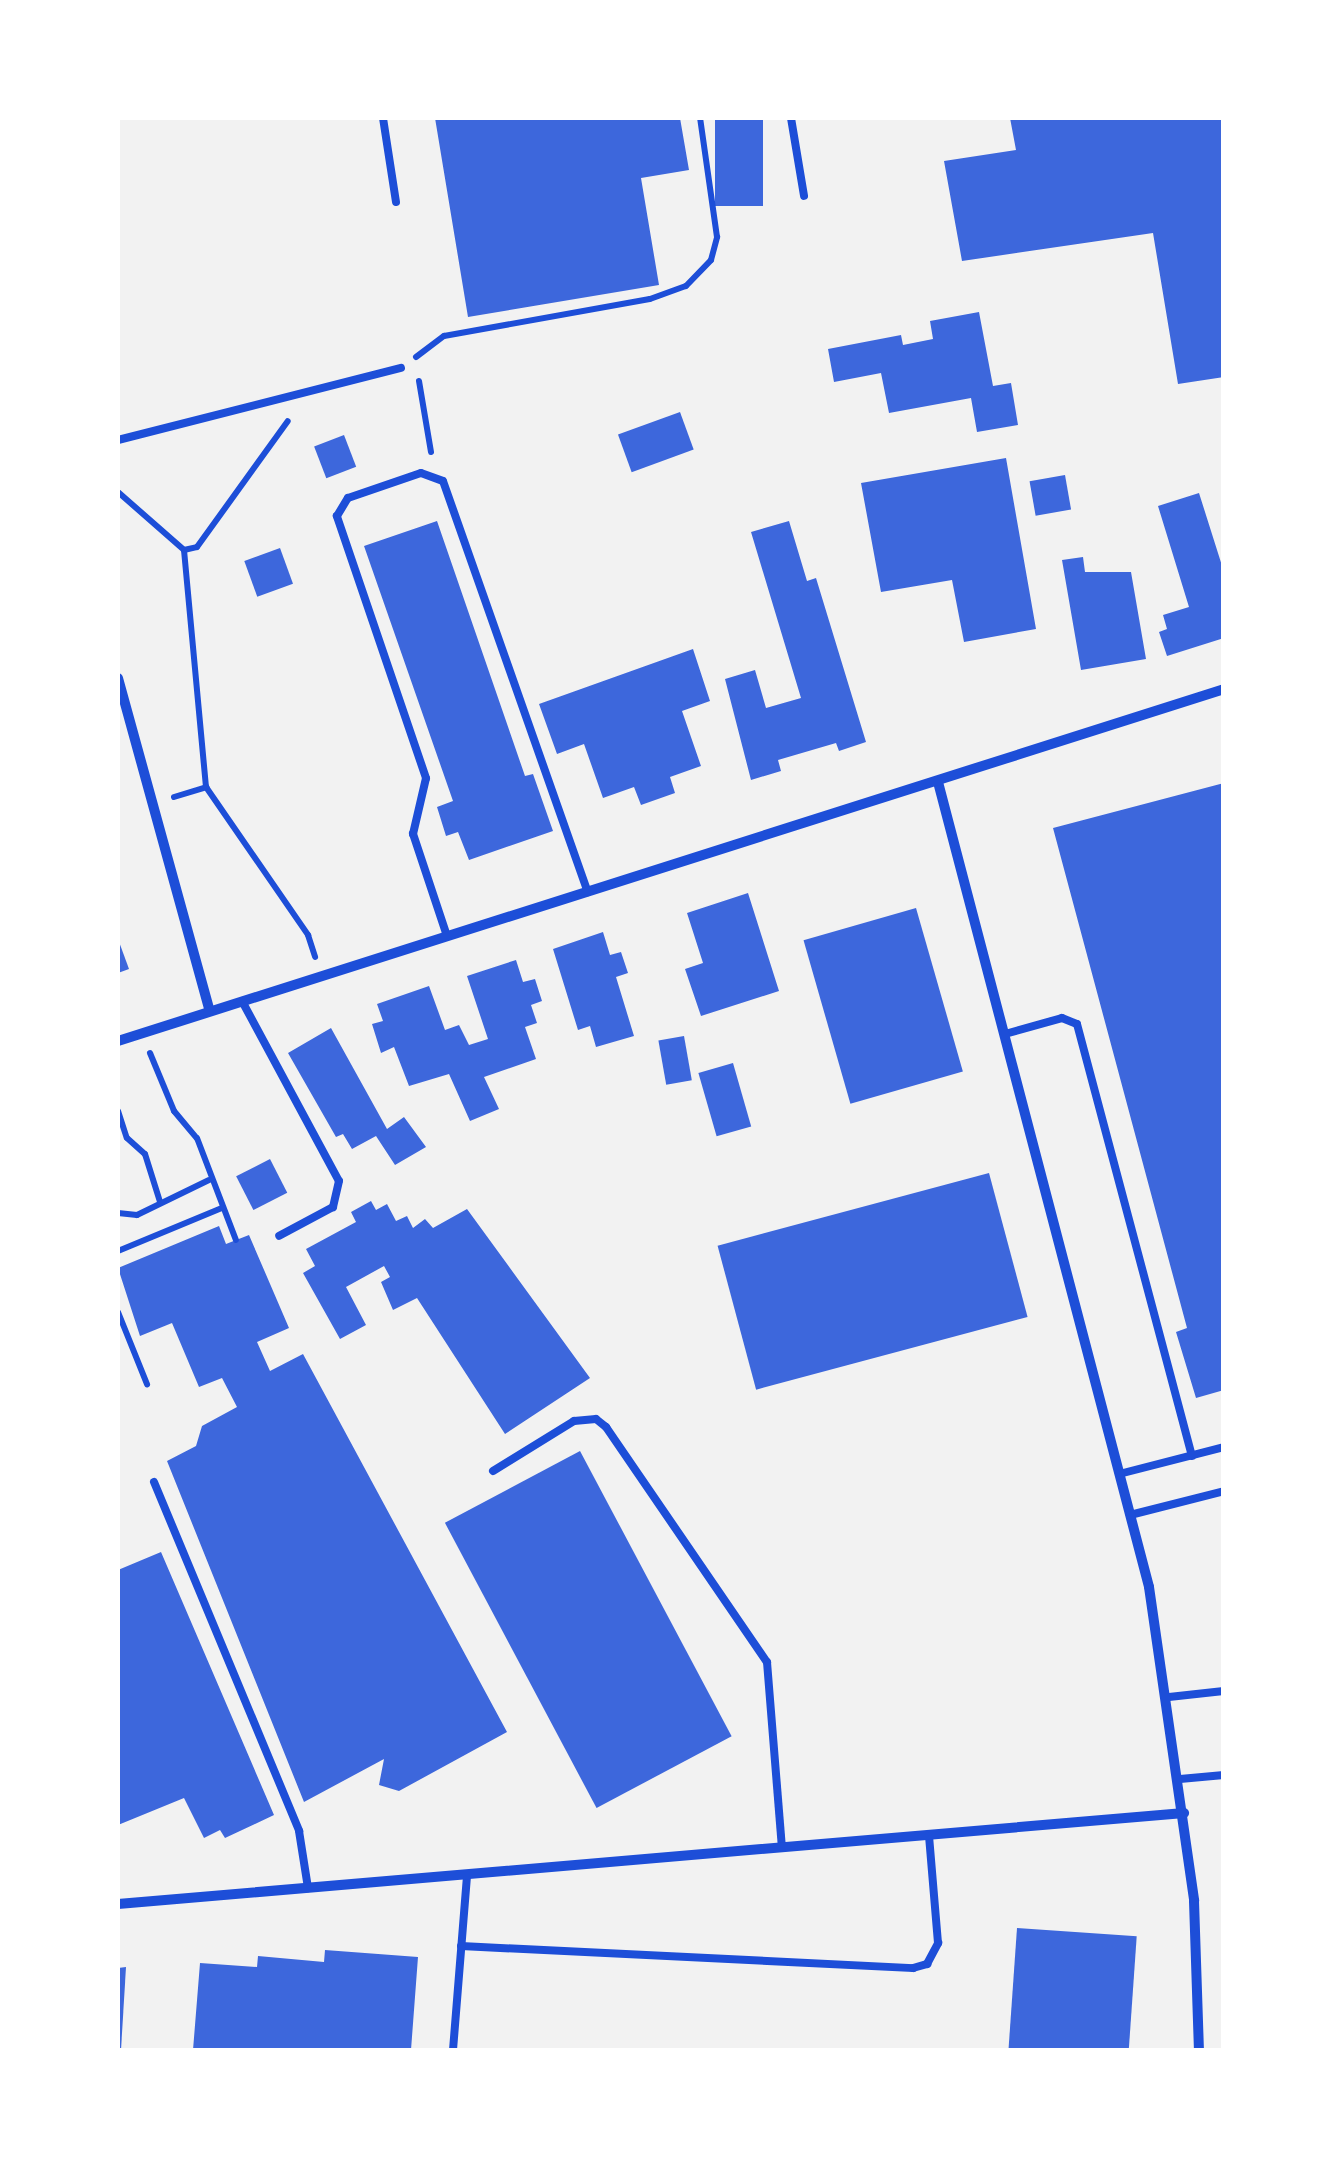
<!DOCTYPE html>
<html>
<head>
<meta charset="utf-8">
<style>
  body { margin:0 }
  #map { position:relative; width:1341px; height:2168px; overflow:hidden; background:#f2f2f2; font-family:"Zilla Slab",serif }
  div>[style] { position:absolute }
  .building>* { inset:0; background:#3d67dc; transform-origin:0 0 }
  .path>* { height:6px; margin:-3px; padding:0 3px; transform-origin:3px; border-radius:3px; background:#1d4ed8 }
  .service>* { height:8px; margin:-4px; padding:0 4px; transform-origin:4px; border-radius:4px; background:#1d4ed8 }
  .minor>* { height:10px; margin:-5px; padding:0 5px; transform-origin:5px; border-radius:5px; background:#1d4ed8 }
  span { translate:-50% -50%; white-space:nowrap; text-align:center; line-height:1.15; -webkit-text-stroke:8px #fff; paint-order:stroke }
  .frame { position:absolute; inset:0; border:120px solid #fff; pointer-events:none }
</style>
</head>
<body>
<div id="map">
  <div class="building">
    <i style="clip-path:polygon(435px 118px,680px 118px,689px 170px,641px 178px,659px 285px,468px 317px)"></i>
    <i style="left:715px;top:118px;width:48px;height:88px"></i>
    <i style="clip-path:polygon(1010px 118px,1224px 118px,1224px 377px,1178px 384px,1153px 233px,962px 261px,944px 161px,1016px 150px)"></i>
    <i style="clip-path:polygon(979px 312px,993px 386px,1011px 383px,1018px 425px,977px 432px,971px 398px,889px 413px,881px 373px,834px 382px,828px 349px,901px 335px,903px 345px,933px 339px,930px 321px)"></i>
    <i style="left:680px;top:412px;width:40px;height:66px;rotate:70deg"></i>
    <i style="left:344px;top:435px;width:34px;height:32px;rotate:69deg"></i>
    <i style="clip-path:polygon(1006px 458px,1036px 629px,964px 642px,952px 580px,881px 592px,861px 483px)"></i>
    <i style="left:1065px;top:475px;width:35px;height:36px;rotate:80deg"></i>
    <i style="clip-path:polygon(1199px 493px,1224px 572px,1224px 638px,1167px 656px,1159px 632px,1167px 629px,1163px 615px,1189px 607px,1158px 506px)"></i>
    <i style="clip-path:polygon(437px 521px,525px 776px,533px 774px,553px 831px,469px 860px,458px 832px,446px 836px,437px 807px,453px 801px,364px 546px)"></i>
    <i style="clip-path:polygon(789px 521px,807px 581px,816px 578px,866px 742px,839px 751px,836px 743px,778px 760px,781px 771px,751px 780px,725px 679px,755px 670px,766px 708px,801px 698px,751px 532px)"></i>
    <i style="left:280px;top:548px;width:38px;height:38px;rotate:70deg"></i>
    <i style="clip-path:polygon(1083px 557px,1085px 572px,1131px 572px,1146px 659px,1081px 670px,1062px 560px)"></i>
    <i style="clip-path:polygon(693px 649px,710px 701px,682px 711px,701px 766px,670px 777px,675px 793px,641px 805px,634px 787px,603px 798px,584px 744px,557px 754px,539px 704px)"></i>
    <i style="clip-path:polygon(1224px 783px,1224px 1390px,1196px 1398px,1176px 1332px,1187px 1328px,1053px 828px)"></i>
    <i style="clip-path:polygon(748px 893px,779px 991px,701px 1016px,685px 969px,703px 963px,687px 913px)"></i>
    <i style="left:916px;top:908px;width:170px;height:117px;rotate:74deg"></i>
    <i style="clip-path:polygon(603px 932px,610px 955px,621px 952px,628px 973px,616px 977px,634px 1036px,596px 1047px,590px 1026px,578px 1030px,553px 949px)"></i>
    <i style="clip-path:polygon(118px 939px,129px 969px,118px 973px)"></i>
    <i style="clip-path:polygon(516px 960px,523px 982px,535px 979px,542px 1001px,531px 1005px,537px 1023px,525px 1027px,536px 1059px,484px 1077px,499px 1109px,470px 1121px,449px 1074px,409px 1086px,394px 1047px,381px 1053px,372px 1024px,383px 1021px,377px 1004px,429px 986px,445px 1030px,459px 1025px,469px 1045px,488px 1039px,467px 976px)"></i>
    <i style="clip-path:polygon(331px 1028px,387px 1129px,404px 1117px,426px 1147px,395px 1165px,376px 1136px,352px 1149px,343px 1134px,336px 1137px,288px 1053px)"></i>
    <i style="left:684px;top:1036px;width:45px;height:26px;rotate:80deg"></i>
    <i style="left:733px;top:1063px;width:66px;height:36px;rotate:74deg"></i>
    <i style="left:270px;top:1159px;width:38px;height:38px;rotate:63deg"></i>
    <i style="left:989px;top:1173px;width:149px;height:281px;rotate:75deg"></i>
    <i style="clip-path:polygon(371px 1201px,376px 1210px,387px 1204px,396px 1221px,407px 1216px,413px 1228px,425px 1219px,433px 1228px,467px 1209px,590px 1378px,505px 1434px,417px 1298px,393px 1310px,381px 1282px,390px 1277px,384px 1266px,346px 1287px,366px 1325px,340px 1339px,303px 1273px,315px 1266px,306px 1249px,356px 1222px,351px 1212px)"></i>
    <i style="clip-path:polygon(219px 1226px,226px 1244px,249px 1235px,289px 1328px,257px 1342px,270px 1371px,303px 1354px,507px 1732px,399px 1791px,379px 1785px,384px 1759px,304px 1802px,167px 1461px,196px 1446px,202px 1426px,237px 1407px,222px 1378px,199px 1387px,172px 1323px,140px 1336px,118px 1268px)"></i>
    <i style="left:580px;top:1451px;width:323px;height:153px;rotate:62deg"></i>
    <i style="clip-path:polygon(161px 1552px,274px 1815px,225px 1838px,220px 1830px,204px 1838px,184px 1798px,118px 1825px,118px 1570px)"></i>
    <i style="left:1017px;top:1928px;width:120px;height:122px;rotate:4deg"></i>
    <i style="clip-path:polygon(325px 1950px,418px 1957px,411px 2050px,193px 2050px,200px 1963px,257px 1967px,258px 1956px,324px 1962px)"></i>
    <i style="clip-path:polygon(126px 1967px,121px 2050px,118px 2050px,118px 1968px)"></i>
  </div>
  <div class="path">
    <i style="left:416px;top:357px;width:35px;rotate:-37deg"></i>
    <i style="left:444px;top:336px;width:209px;rotate:-10.2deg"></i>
    <i style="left:650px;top:299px;width:38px;rotate:-20deg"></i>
    <i style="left:686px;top:286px;width:36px;rotate:-46deg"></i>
    <i style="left:711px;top:260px;width:24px;rotate:-75deg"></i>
    <i style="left:717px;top:237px;width:120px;rotate:-98.1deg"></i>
    <i style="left:419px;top:381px;width:72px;rotate:80.4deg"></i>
    <i style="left:118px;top:492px;width:88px;rotate:41.3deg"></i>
    <i style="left:184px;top:550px;width:238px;rotate:84.7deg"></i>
    <i style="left:206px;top:787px;width:180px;rotate:55.4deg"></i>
    <i style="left:308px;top:935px;width:23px;rotate:72deg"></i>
    <i style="left:184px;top:550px;width:13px;rotate:-13deg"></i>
    <i style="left:197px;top:547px;width:155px;rotate:-54.2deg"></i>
    <i style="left:174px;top:797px;width:34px;rotate:-17deg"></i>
    <i style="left:150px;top:1053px;width:63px;rotate:67.5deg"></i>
    <i style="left:174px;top:1111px;width:35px;rotate:50deg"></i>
    <i style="left:197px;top:1138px;width:109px;rotate:69.1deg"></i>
    <i style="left:118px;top:1111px;width:28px;rotate:72deg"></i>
    <i style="left:127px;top:1138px;width:24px;rotate:42deg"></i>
    <i style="left:145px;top:1154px;width:50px;rotate:72.6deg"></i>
    <i style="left:118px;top:1213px;width:19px;rotate:6deg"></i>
    <i style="left:137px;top:1215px;width:80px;rotate:-25.9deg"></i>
    <i style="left:118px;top:1251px;width:113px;rotate:-22.5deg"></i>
    <i style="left:118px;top:1312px;width:78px;rotate:68.1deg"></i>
  </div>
  <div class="service">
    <i style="left:383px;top:118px;width:85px;rotate:81.2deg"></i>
    <i style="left:791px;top:118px;width:79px;rotate:80.5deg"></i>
    <i style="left:118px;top:440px;width:292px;rotate:-14.3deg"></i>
    <i style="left:447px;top:936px;width:108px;rotate:-108.4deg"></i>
    <i style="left:413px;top:834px;width:57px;rotate:-76.9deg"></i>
    <i style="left:426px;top:778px;width:277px;rotate:-108.8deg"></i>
    <i style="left:337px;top:516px;width:21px;rotate:-59deg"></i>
    <i style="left:348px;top:498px;width:77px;rotate:-18.9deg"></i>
    <i style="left:421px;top:473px;width:23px;rotate:20deg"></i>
    <i style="left:443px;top:481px;width:436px;rotate:70.6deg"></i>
    <i style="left:242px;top:1001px;width:204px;rotate:61.7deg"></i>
    <i style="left:339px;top:1181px;width:27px;rotate:103deg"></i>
    <i style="left:333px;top:1207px;width:61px;rotate:151.8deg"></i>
    <i style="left:1005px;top:1034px;width:59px;rotate:-15.7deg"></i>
    <i style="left:1062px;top:1018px;width:16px;rotate:22deg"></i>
    <i style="left:1077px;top:1024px;width:447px;rotate:75.1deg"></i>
    <i style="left:493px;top:1471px;width:95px;rotate:-31.7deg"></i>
    <i style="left:574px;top:1421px;width:22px;rotate:-5deg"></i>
    <i style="left:596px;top:1419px;width:13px;rotate:39deg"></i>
    <i style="left:606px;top:1427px;width:285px;rotate:55.6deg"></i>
    <i style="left:767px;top:1662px;width:186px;rotate:85.4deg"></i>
    <i style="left:1123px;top:1473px;width:104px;rotate:-14.4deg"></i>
    <i style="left:154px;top:1482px;width:378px;rotate:67.4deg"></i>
    <i style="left:299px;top:1831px;width:58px;rotate:81deg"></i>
    <i style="left:1134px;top:1514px;width:93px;rotate:-14.3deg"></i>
    <i style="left:1169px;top:1697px;width:55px;rotate:-6.2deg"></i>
    <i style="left:1180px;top:1779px;width:44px;rotate:-5.2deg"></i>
    <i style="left:461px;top:1946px;width:453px;rotate:2.8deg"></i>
    <i style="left:913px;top:1968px;width:15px;rotate:-16deg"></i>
    <i style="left:927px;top:1964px;width:24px;rotate:-62deg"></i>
    <i style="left:938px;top:1943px;width:108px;rotate:-94.8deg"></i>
    <i style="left:453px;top:2050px;width:176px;rotate:-85.4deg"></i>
  </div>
  <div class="minor">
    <i style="left:118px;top:678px;width:345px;rotate:74.6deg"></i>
    <i style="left:938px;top:782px;width:832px;rotate:75.31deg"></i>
    <i style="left:1149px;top:1587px;width:317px;rotate:81.8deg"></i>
    <i style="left:1194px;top:1901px;width:149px;rotate:88.1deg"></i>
    <i style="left:118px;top:1041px;width:1161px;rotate:-17.65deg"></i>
    <i style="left:118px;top:1904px;width:1070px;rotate:-4.88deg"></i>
  </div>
  <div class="frame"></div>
</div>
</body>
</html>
